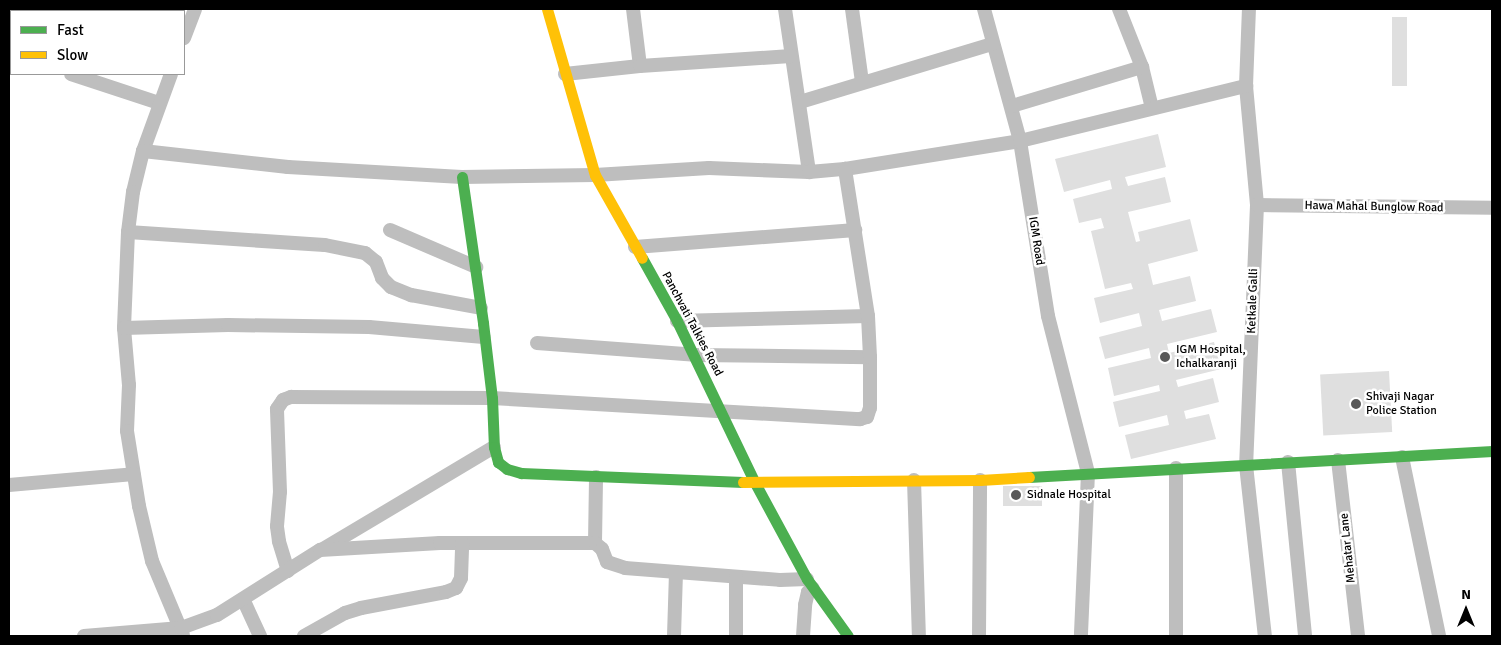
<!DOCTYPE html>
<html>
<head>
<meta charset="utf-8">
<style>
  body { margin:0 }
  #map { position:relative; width:1501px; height:645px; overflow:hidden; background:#fff; font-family:Signika,sans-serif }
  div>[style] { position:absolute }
  .building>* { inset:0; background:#dfdfdf; transform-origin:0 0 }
  .street>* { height:14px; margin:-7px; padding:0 7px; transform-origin:7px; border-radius:7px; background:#bebebe }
  .fast>* { height:11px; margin:-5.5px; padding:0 5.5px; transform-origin:5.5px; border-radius:5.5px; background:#4caf50 }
  .slow>* { height:11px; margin:-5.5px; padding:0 5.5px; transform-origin:5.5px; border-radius:5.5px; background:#ffc107 }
  .dots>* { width:14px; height:14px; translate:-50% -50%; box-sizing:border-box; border:2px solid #fff; border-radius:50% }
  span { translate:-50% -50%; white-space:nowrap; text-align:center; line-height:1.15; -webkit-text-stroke:5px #fff; paint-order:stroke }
  .street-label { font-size:12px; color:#000 }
  .poi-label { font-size:12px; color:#000 }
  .left { translate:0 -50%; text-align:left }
  .frame { position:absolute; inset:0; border:10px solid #000; pointer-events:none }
  .legend { position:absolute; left:10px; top:10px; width:175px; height:65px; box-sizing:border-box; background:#fff; border:1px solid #999; margin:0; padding:6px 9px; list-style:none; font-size:15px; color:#000 }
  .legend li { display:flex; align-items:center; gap:10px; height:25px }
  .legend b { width:25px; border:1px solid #999 }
  .north { position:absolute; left:1441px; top:585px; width:50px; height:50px; -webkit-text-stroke:4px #fff; paint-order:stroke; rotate:0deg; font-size:14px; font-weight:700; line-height:20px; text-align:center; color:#000 }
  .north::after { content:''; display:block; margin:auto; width:18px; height:22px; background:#000; clip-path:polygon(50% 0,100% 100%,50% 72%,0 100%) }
</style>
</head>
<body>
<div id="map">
  <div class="building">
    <i style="left:1392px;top:17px;width:15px;height:69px"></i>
    <i style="clip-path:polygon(1158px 134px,1166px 167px,1125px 177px,1128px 186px,1165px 177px,1171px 202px,1128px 212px,1136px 242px,1140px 241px,1138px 232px,1190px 219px,1198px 251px,1148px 264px,1153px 285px,1190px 276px,1196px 301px,1159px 310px,1162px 321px,1211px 309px,1217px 332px,1167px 344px,1169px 353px,1214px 342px,1221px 369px,1176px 380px,1178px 387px,1213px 378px,1219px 402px,1184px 411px,1186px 419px,1209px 414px,1216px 439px,1131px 459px,1125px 435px,1169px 425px,1167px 415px,1119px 427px,1113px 402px,1160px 391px,1159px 385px,1114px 396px,1108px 368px,1151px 358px,1149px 348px,1105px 359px,1099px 337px,1142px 326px,1139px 313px,1100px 323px,1094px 298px,1133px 289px,1131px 283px,1105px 289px,1091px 231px,1104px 228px,1101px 218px,1079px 223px,1073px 199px,1112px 189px,1110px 180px,1064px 192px,1055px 159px)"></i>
    <i style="left:1389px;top:371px;width:61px;height:69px;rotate:87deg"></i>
    <i style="left:1003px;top:486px;width:39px;height:20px"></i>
  </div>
  <div class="street">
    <i style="left:160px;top:9px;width:8px;rotate:14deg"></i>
    <i style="left:633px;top:9px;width:57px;rotate:83deg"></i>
    <i style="left:785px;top:9px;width:165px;rotate:81.6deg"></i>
    <i style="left:852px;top:9px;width:74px;rotate:82.2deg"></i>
    <i style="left:984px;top:9px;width:137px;rotate:74.7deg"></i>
    <i style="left:1020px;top:141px;width:177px;rotate:80.9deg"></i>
    <i style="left:1048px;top:316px;width:162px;rotate:75.7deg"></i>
    <i style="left:1088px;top:473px;width:163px;rotate:92.5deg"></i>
    <i style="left:1119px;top:9px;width:62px;rotate:68.4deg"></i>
    <i style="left:1142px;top:67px;width:42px;rotate:76.3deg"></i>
    <i style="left:184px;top:38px;width:31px;rotate:-69deg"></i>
    <i style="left:9px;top:59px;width:2px;rotate:27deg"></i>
    <i style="left:71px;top:74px;width:93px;rotate:18.2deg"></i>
    <i style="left:171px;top:74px;width:82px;rotate:110deg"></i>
    <i style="left:143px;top:151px;width:42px;rotate:103.7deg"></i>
    <i style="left:133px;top:192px;width:40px;rotate:97.1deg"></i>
    <i style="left:128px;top:232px;width:96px;rotate:92.4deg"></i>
    <i style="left:124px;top:328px;width:57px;rotate:85deg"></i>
    <i style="left:129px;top:385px;width:46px;rotate:92.5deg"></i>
    <i style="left:127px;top:431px;width:76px;rotate:80.9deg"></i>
    <i style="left:139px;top:506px;width:57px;rotate:76.7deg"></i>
    <i style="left:152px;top:561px;width:80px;rotate:67.3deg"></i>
    <i style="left:565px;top:74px;width:75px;rotate:-6.1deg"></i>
    <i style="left:640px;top:66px;width:151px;rotate:-3.8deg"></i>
    <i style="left:1246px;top:86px;width:120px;rotate:84.7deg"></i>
    <i style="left:1257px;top:205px;width:260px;rotate:92.4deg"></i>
    <i style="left:1246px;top:465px;width:172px;rotate:83.7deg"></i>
    <i style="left:800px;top:102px;width:201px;rotate:-16.8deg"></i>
    <i style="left:1012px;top:106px;width:136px;rotate:-16.7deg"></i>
    <i style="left:143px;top:151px;width:146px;rotate:6.3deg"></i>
    <i style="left:288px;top:167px;width:174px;rotate:3.3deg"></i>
    <i style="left:462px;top:177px;width:133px;rotate:-0.9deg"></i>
    <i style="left:595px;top:175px;width:114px;rotate:-3.5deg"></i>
    <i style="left:709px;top:168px;width:100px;rotate:2.3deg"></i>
    <i style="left:809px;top:172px;width:36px;rotate:-5deg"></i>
    <i style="left:845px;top:169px;width:177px;rotate:-9.1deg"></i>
    <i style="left:1020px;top:141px;width:233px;rotate:-13.7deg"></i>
    <i style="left:1246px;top:86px;width:77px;rotate:-87.8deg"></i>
    <i style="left:1257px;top:205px;width:235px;rotate:0.7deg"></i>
    <i style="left:390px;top:230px;width:94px;rotate:23.3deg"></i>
    <i style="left:128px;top:232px;width:197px;rotate:3.8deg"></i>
    <i style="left:325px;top:245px;width:41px;rotate:11.3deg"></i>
    <i style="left:365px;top:253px;width:14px;rotate:39deg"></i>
    <i style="left:376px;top:262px;width:17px;rotate:69deg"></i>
    <i style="left:382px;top:278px;width:13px;rotate:45deg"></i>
    <i style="left:391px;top:287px;width:22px;rotate:22deg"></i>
    <i style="left:411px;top:295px;width:71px;rotate:10.5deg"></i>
    <i style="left:635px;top:247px;width:221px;rotate:-4.4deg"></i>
    <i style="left:677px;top:321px;width:191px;rotate:-1.5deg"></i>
    <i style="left:124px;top:328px;width:104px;rotate:-1.7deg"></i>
    <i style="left:228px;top:325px;width:141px;rotate:0.8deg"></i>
    <i style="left:369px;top:327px;width:115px;rotate:5deg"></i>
    <i style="left:537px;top:343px;width:158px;rotate:4.3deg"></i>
    <i style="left:695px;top:355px;width:175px;rotate:0.7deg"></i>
    <i style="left:1402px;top:457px;width:183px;rotate:78.3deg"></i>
    <i style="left:1338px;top:460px;width:177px;rotate:83.5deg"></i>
    <i style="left:1288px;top:462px;width:175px;rotate:84.4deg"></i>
    <i style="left:914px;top:480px;width:156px;rotate:88.2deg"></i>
    <i style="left:9px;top:485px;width:125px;rotate:-5deg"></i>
    <i style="left:595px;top:543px;width:66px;rotate:-89.1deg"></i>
    <i style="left:323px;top:549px;width:199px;rotate:-30.8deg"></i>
    <i style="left:288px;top:571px;width:31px;rotate:-107deg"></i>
    <i style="left:279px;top:541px;width:15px;rotate:-98deg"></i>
    <i style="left:277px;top:526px;width:34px;rotate:-85deg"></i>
    <i style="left:280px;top:492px;width:83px;rotate:-92.1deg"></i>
    <i style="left:277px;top:409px;width:11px;rotate:-56deg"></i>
    <i style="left:283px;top:400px;width:9px;rotate:-21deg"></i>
    <i style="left:291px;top:397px;width:201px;rotate:0.3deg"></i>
    <i style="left:492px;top:398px;width:369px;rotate:3.3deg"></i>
    <i style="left:860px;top:419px;width:7px;rotate:-16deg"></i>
    <i style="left:867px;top:417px;width:9px;rotate:-72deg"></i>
    <i style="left:870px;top:408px;width:51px;rotate:-90deg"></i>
    <i style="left:870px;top:357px;width:41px;rotate:-92.8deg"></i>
    <i style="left:868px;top:316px;width:149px;rotate:-98.9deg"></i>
    <i style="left:243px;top:599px;width:41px;rotate:65.3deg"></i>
    <i style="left:84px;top:636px;width:97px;rotate:-4.7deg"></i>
    <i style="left:181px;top:628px;width:38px;rotate:-20deg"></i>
    <i style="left:217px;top:615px;width:122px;rotate:-32.3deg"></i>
    <i style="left:320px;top:550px;width:120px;rotate:-3.3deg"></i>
    <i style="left:440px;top:543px;width:155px"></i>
    <i style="left:595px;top:543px;width:9px;rotate:41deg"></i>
    <i style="left:602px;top:549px;width:14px;rotate:69deg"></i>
    <i style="left:607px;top:562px;width:19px;rotate:18deg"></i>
    <i style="left:625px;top:568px;width:155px;rotate:4.4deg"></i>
    <i style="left:780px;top:580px;width:27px;rotate:-2deg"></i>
    <i style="left:304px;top:636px;width:47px;rotate:-29.3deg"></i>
    <i style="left:345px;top:613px;width:17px;rotate:-17deg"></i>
    <i style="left:361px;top:608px;width:86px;rotate:-10.7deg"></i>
    <i style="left:446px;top:592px;width:11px;rotate:-22deg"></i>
    <i style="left:456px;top:588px;width:11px;rotate:-63deg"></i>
    <i style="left:461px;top:578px;width:35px;rotate:-88deg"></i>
    <i style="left:674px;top:636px;width:64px;rotate:-88.2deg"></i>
    <i style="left:736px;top:636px;width:59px;rotate:-90deg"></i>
    <i style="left:803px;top:636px;width:31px;rotate:-86deg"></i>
    <i style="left:805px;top:605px;width:13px;rotate:-77deg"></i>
    <i style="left:808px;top:592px;width:6px;rotate:-39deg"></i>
    <i style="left:979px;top:636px;width:156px;rotate:-89.6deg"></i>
    <i style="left:1176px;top:636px;width:168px;rotate:-90deg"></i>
  </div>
  <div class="fast">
    <i style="left:462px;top:177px;width:148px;rotate:81.8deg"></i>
    <i style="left:483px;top:323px;width:76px;rotate:83.2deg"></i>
    <i style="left:492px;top:398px;width:49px;rotate:87.7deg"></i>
    <i style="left:494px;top:447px;width:16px;rotate:75deg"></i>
    <i style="left:498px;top:462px;width:11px;rotate:38deg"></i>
    <i style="left:507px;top:469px;width:15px;rotate:16deg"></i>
    <i style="left:521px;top:473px;width:222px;rotate:2.3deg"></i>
    <i style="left:642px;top:258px;width:72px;rotate:60.9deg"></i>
    <i style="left:677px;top:321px;width:180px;rotate:64.3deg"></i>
    <i style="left:755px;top:483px;width:109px;rotate:61.6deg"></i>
    <i style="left:807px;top:579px;width:70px;rotate:54.3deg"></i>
    <i style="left:1029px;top:477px;width:464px;rotate:-3.2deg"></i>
  </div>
  <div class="slow">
    <i style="left:547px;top:9px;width:173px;rotate:73.9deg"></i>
    <i style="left:595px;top:175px;width:95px;rotate:60.5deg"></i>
    <i style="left:743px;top:482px;width:237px;rotate:-0.5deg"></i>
    <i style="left:980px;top:480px;width:49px;rotate:-3.5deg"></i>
  </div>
  <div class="dots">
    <i style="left:1165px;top:357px;background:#595959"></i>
    <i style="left:1356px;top:404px;background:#595959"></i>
    <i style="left:1016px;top:495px;background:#595959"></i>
  </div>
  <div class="street-label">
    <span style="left:1374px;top:207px;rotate:1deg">Hawa Mahal Bunglow Road</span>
    <span style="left:1036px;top:241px;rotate:81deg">IGM Road</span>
    <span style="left:1253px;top:301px;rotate:-88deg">Ketkale Galli</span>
    <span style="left:692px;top:324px;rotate:62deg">Panchvati Talkies Road</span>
    <span style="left:1348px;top:548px;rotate:-96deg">Mehatar Lane</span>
  </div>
  <div class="poi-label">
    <span class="left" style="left:1176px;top:357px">IGM Hospital,<br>Ichalkaranji</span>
    <span class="left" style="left:1366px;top:404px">Shivaji Nagar<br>Police Station</span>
    <span class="left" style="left:1027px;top:495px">Sidnale Hospital</span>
  </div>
  <div class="frame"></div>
  <ul class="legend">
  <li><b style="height:6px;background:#4caf50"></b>Fast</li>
  <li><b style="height:6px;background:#ffc107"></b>Slow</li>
  </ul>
  <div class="north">N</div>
</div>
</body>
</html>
